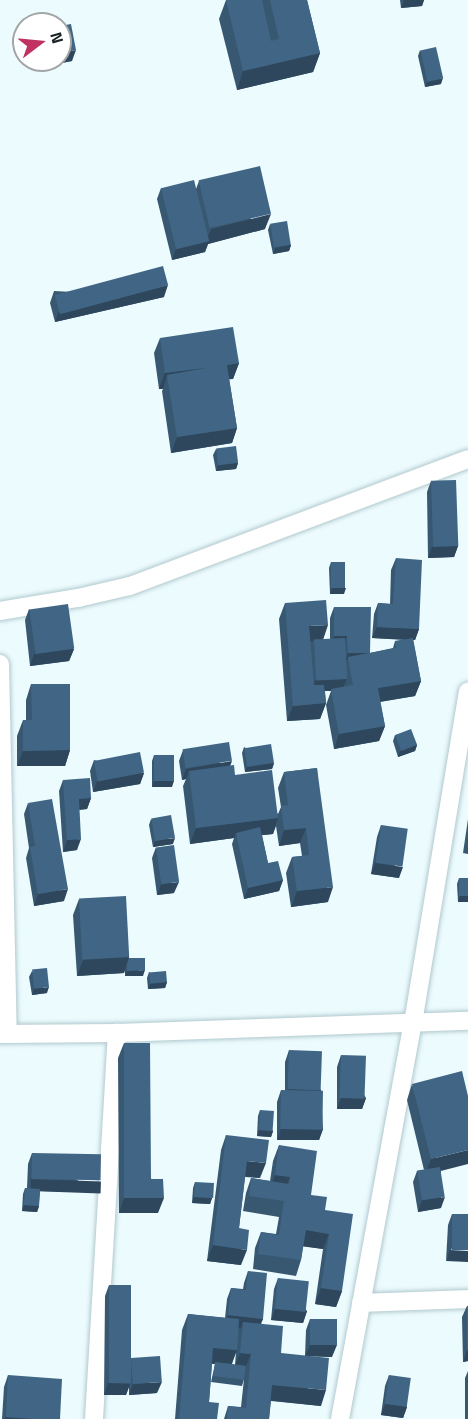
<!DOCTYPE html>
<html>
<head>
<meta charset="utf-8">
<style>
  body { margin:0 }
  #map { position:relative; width:468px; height:1419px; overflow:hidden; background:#ecfbfe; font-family:"Titillium Web",sans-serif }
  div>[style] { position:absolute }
  .roads { filter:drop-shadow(0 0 2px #b1c9ce) drop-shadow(0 0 2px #b1c9ce) }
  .street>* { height:18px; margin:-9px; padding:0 9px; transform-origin:9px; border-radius:9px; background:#fff }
  .wall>* { inset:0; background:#385872 }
  .shaded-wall>* { inset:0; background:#2e475d; transform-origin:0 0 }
  .building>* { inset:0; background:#416685; transform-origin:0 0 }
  span { translate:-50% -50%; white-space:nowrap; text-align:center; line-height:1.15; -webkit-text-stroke:6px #fff; paint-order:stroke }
  .north { position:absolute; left:12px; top:12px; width:60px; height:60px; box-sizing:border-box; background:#fff; border:2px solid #a3a6a7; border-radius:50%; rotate:74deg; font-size:16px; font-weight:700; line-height:24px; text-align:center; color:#182123 }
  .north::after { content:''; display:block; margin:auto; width:21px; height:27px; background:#c03261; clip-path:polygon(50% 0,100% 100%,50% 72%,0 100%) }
</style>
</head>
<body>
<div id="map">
  <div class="roads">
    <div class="street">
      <i style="left:0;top:611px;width:79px;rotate:-9.5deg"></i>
      <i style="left:78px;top:598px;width:53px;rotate:-13deg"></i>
      <i style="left:130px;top:586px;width:361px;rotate:-20.6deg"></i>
      <i style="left:0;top:664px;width:370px;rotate:88.8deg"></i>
      <i style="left:0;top:1034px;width:117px;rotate:-0.5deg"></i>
      <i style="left:117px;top:1033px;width:351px;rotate:-2deg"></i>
      <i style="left:361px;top:1303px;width:107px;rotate:-2.1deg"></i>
      <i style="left:94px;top:1419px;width:387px;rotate:-86.6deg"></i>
      <i style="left:340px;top:1419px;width:403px;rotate:-79.6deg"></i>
      <i style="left:413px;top:1023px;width:336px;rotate:-80.6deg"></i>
    </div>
  </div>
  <div class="wall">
    <i style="clip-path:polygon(226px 0,307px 0,320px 53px,313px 72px,237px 90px,219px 19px)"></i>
    <i style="clip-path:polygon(400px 0,424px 0,422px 6px,401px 8px)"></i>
    <i style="clip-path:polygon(420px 50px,441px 84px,425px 87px,418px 56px)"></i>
    <i style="clip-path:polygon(28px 60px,60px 60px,72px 61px,30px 69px)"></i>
    <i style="clip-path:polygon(199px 181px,265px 229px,208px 244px,205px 252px,172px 260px,157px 199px,161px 188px,196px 189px)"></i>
    <i style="clip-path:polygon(270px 224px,291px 245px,289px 251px,273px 254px,268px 230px)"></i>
    <i style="clip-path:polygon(54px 291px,164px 297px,55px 322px,50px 303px)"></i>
    <i style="clip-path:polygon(160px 338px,239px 363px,233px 379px,229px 379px,237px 428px,232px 443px,171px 453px,162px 391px,163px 389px,159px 389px,154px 353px)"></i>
    <i style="clip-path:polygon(216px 449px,238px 463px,236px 469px,216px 471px,213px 455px)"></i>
    <i style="clip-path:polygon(431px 481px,458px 546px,454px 557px,428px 558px,427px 492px)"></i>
    <i style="clip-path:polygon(396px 558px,419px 629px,415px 640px,413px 640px,421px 681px,415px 696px,380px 702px,385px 726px,379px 741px,334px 749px,326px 705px,331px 691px,325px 691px,326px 703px,320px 719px,287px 721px,279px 619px,285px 603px,323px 639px,330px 639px,330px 618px,334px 607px,370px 653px,393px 648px,395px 641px,405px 640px,372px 638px,374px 614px,378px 603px,390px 604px,391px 570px)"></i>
    <i style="clip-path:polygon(331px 562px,344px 594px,330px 594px,329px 568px)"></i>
    <i style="clip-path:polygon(29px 609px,74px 649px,69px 661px,30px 666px,25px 620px)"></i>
    <i style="clip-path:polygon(31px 684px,70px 750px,65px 766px,17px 766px,17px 736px,23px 720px,26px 720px,26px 700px)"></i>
    <i style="clip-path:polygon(395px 735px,417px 745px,415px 751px,398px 757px,393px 741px)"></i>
    <i style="clip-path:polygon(244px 747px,274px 763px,272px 769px,245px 772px,242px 753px)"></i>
    <i style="clip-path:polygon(183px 750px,230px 766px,235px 775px,278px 814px,281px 807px,278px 788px,284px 772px,317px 768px,328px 902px,291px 907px,286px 873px,292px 857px,302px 856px,300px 843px,279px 846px,276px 826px,273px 834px,262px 835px,268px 863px,283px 880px,279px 891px,244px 899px,232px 844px,234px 838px,190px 844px,183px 786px,186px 779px,182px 780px,179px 761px)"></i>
    <i style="clip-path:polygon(154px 755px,172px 787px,152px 787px,152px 761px)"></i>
    <i style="clip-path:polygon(94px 760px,144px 773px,140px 784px,93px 792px,90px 771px)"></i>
    <i style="clip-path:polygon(63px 780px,91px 798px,87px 809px,79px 810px,77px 850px,63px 852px,59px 791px)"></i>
    <i style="clip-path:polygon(28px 803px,64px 901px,34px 906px,26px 858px,29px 848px,24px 814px)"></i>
    <i style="clip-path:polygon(151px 819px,173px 844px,153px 847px,149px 825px)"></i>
    <i style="clip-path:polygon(468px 819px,468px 854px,463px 853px)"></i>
    <i style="clip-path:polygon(381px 825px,399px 878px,371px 874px,377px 837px)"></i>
    <i style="clip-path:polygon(156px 847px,174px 893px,157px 895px,152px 858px)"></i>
    <i style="clip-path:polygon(459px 878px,468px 878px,468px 902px,458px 902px,457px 884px)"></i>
    <i style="clip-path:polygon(79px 899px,129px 958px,143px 976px,125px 976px,125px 970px,124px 973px,77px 976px,73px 915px)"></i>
    <i style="clip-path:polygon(32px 971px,47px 993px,32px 995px,29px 977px)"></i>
    <i style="clip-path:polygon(149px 972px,167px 982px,165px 988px,148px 989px,147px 978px)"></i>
    <i style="clip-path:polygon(124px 1043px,158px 1213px,119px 1213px,118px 1058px)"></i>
    <i style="clip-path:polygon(289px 1050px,321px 1090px,323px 1129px,319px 1140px,277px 1140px,277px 1102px,281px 1090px,285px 1091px,285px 1062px)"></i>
    <i style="clip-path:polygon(341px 1055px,366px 1098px,362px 1109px,337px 1109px,337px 1067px)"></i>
    <i style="clip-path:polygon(412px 1084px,441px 1171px,441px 1208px,418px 1212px,413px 1182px,417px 1171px,424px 1170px,407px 1100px)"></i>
    <i style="clip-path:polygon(260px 1110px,273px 1131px,271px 1137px,257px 1136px,258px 1116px)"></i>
    <i style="clip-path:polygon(226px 1135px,260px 1178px,245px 1177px,239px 1228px,241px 1265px,207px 1261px,221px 1150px)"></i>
    <i style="clip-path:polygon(279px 1145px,311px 1195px,325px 1210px,342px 1291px,336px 1307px,315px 1304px,323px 1249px,303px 1246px,301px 1260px,296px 1276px,253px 1269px,255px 1248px,261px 1232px,276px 1234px,279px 1217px,243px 1211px,246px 1193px,251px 1178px,270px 1181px,273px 1161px)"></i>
    <i style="clip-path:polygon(32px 1153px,97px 1192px,40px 1191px,39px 1206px,37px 1212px,22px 1211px,23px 1194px,25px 1188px,27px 1188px,28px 1164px)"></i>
    <i style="clip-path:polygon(195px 1182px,212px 1198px,210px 1204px,192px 1203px,193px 1188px)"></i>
    <i style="clip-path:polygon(452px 1214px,468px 1214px,446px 1261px,448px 1225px)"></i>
    <i style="clip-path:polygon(evenodd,248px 1271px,263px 1319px,261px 1323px,281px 1353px,321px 1406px,271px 1401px,269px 1419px,224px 1419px,228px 1406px,241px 1407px,244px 1379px,242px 1386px,211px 1382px,215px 1364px,212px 1364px,209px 1402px,217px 1419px,175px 1419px,182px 1330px,188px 1314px,225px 1318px,227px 1299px,231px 1288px,243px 1289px,244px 1283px,248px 1271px,236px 1352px,235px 1365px,232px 1364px,236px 1352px)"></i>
    <i style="clip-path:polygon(278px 1278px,307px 1311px,303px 1323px,271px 1320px,274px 1289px)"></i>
    <i style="clip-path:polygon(109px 1285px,130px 1361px,131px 1358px,157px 1393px,129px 1395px,129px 1387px,126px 1395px,104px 1395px,105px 1296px)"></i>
    <i style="clip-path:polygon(467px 1306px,468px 1306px,468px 1361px,463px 1362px,462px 1317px)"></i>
    <i style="clip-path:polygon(310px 1319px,332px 1357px,305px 1356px,306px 1330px)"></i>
    <i style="clip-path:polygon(468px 1371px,468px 1419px,465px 1419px,465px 1378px)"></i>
    <i style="clip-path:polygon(8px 1375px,60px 1419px,2px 1419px,4px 1387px)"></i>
    <i style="clip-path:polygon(389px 1375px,407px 1407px,403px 1418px,381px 1415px,385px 1386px)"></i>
  </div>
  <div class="shaded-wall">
    <i style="clip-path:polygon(404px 0,424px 0,422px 6px,401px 8px)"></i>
    <i style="clip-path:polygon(76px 50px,72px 61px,30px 69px,33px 60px,60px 60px,60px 53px)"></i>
    <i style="clip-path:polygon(320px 53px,313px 72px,237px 90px,243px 71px)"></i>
    <i style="clip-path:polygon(443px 78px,441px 84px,425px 87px,427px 82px)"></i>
    <i style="clip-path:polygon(271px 214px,265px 229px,208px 244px,205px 252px,172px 260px,176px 249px,206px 241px,211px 229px)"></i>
    <i style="clip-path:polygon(291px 245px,289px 251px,273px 254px,275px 248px)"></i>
    <i style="clip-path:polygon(168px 285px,164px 297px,55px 322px,59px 311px)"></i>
    <i style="clip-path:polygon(239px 363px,233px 379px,222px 380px,227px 365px)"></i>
    <i style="clip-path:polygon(212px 367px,167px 375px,163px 389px,159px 389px,165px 373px)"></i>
    <i style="clip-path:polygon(237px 428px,232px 443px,171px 453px,177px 437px)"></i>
    <i style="clip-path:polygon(238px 463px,236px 469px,216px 471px,218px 465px)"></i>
    <i style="clip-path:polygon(458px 546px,454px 557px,428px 558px,432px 547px)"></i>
    <i style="clip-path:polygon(332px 588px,346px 588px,344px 594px,330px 594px)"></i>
    <i style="clip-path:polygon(328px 625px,323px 640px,314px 639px,313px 641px,303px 642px,309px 626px)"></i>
    <i style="clip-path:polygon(377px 627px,419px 629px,415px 640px,372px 638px)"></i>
    <i style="clip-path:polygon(334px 636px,347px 636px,343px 648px,330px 647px)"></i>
    <i style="clip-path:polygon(74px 649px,69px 661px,30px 666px,34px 654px)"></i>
    <i style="clip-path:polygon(348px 653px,370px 653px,348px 657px,345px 664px,344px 664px)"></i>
    <i style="clip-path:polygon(347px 679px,342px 690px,331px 689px,331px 691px,311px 691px,315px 680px)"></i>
    <i style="clip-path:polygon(421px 681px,415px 696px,372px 703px,378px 688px)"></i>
    <i style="clip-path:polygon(326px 703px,320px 719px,287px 721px,293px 706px)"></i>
    <i style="clip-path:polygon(385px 726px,379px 741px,334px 749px,339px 734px)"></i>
    <i style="clip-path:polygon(417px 745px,415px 751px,398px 757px,400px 751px)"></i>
    <i style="clip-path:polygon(70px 750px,65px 766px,17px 766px,23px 751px)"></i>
    <i style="clip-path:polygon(232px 761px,228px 772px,189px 771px,186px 779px,182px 780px,186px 769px)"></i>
    <i style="clip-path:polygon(274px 763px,272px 769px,245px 772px,247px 766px)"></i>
    <i style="clip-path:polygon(144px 773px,140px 784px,93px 792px,97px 781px)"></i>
    <i style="clip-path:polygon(154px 781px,174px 781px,172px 787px,152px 787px)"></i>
    <i style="clip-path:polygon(91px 798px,87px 809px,74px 810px,79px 799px)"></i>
    <i style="clip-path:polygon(278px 818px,273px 834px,237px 838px,236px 833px,234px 838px,190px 844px,196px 828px)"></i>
    <i style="clip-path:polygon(306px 828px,300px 843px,279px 846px,284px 830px)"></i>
    <i style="clip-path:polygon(175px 838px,173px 844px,153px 847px,155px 841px)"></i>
    <i style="clip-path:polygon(81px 839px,77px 850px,63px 852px,67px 840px)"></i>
    <i style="clip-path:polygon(375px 863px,403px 867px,399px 878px,371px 874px)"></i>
    <i style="clip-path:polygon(283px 880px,279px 891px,244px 899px,248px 888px)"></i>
    <i style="clip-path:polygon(179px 882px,174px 893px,157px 895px,161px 884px)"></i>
    <i style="clip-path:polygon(333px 887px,328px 902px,291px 907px,297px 891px)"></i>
    <i style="clip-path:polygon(68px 889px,64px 901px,34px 906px,38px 894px)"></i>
    <i style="clip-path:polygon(460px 896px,468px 896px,468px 902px,458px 902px)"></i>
    <i style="clip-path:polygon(129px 957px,124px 973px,77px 976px,83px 960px)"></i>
    <i style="clip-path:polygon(145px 970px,143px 976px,125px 976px,127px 971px)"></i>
    <i style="clip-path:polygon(167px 982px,165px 988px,148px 989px,150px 984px)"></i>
    <i style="clip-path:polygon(49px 987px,47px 993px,32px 995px,34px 989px)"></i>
    <i style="clip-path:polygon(289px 1089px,321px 1090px,317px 1101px,285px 1100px)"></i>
    <i style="clip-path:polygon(341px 1098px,366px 1098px,362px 1109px,337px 1109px)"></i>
    <i style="clip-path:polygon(281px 1129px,323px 1129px,319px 1140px,277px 1140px)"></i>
    <i style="clip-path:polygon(259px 1130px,273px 1131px,271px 1137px,257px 1136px)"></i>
    <i style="clip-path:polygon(468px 1150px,468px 1164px,425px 1175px,431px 1159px)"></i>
    <i style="clip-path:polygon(247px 1161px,266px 1163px,260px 1178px,242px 1176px)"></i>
    <i style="clip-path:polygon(275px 1175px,290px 1177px,284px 1192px,269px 1190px)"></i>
    <i style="left:31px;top:1179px;width:70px;height:12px;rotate:2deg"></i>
    <i style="clip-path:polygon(194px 1197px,212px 1198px,210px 1204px,192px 1203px)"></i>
    <i style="clip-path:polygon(445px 1197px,441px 1208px,418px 1212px,422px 1200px)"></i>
    <i style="clip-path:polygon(124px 1198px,164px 1198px,158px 1213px,119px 1213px)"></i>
    <i style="clip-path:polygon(24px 1205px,39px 1206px,37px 1212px,22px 1211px)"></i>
    <i style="clip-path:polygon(306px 1230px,329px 1234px,323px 1249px,300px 1246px)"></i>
    <i style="clip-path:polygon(213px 1245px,247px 1250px,241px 1265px,207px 1261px)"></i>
    <i style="clip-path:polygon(450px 1250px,468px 1251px,468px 1262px,446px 1261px)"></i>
    <i style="clip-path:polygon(321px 1288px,342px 1291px,336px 1307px,315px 1304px)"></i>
    <i style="clip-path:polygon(275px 1309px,307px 1311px,303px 1323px,271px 1320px)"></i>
    <i style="clip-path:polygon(228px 1315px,263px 1319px,258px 1330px,243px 1322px,241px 1328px,224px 1326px)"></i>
    <i style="clip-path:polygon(310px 1345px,337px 1345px,332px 1357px,305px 1356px)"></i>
    <i style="clip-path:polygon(213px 1348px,237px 1350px,231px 1365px,207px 1363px)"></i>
    <i style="clip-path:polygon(467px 1350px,468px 1350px,468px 1361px,463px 1362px)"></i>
    <i style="clip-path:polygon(240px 1353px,251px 1354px,245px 1369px,234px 1368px)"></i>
    <i style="clip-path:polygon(162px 1382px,157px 1393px,129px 1395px,133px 1384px)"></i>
    <i style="clip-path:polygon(108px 1383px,130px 1384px,126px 1395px,104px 1395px)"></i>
    <i style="clip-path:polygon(272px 1385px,326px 1390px,321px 1406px,266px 1400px)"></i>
    <i style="clip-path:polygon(385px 1404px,407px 1407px,403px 1418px,381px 1415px)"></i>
    <i style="clip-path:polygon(6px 1417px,34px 1419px,5px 1419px)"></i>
  </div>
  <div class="building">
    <i style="clip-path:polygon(226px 0,262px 0,271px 41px,279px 39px,270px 0,307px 0,320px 53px,243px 71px)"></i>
    <i style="clip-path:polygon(71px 24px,76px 50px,60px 53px,60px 26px)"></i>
    <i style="left:436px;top:47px;width:32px;height:16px;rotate:77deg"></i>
    <i style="left:260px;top:166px;width:49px;height:63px;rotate:77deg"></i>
    <i style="left:194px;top:180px;width:63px;height:34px;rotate:76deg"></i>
    <i style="left:287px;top:221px;width:24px;height:17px;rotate:81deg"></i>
    <i style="left:163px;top:266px;width:20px;height:112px;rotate:75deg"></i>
    <i style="clip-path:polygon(233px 327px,239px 363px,227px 365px,237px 428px,177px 437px,167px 375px,212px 367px,165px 373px,160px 338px)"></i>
    <i style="left:236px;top:446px;width:17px;height:20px;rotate:83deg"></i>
    <i style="left:456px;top:480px;width:66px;height:25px;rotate:88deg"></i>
    <i style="clip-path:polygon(396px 558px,422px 560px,419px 629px,377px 627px,378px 603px,393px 604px)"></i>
    <i style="left:331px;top:562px;width:14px;height:26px"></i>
    <i style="clip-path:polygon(326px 600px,328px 625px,309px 626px,314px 685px,324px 685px,326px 703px,293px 706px,285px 603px)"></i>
    <i style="left:68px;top:604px;width:45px;height:39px;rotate:82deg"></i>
    <i style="clip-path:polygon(334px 607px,371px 607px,370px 653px,348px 653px,347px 636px,334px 636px)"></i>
    <i style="left:345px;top:638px;width:41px;height:31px;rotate:87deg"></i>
    <i style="clip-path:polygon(413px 638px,421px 681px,378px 688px,385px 726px,339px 734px,331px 689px,353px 685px,348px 657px,396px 648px,395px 641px)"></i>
    <i style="clip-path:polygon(31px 684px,70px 684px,70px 750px,23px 751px,23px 720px,32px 720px)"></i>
    <i style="left:411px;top:729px;width:17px;height:17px;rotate:69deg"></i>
    <i style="left:229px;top:742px;width:19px;height:47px;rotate:81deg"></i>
    <i style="left:271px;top:744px;width:19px;height:27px;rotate:81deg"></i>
    <i style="left:140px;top:752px;width:21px;height:47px;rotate:79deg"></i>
    <i style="left:154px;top:755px;width:20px;height:26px"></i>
    <i style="clip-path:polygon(234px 765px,235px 775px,272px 770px,278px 818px,196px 828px,189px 771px)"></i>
    <i style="clip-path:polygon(317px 768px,333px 887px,297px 891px,292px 857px,309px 855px,306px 828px,284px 830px,281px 806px,288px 805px,284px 772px)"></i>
    <i style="clip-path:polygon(90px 778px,91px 798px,79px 799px,81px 839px,67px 840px,63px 780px)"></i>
    <i style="clip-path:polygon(52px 799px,68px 889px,38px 894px,30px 847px,35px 846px,28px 803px)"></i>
    <i style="left:171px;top:815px;width:23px;height:20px;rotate:80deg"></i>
    <i style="left:381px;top:825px;width:27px;height:38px;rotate:8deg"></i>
    <i style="clip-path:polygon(260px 827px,268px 863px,278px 861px,283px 880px,248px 888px,236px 833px)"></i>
    <i style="left:174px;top:845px;width:37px;height:18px;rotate:82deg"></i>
    <i style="left:459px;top:878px;width:9px;height:18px"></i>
    <i style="left:126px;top:896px;width:61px;height:47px;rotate:87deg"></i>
    <i style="clip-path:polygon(129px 958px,145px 958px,145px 970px,127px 971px,127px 964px)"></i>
    <i style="left:47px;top:968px;width:19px;height:15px;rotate:84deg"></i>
    <i style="left:166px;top:971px;width:11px;height:17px;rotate:85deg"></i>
    <i style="clip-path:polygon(124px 1043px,150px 1043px,151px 1179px,163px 1179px,164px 1198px,124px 1198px)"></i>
    <i style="left:289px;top:1050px;width:33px;height:39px;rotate:2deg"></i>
    <i style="left:341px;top:1055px;width:25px;height:43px;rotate:2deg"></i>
    <i style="clip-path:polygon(462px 1071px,468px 1096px,468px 1150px,431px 1159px,412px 1084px)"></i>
    <i style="left:281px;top:1090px;width:42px;height:39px;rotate:1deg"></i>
    <i style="left:260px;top:1110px;width:14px;height:20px;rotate:4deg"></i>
    <i style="clip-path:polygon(226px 1135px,269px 1140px,266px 1163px,247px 1161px,239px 1228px,249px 1230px,247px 1250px,213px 1245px)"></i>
    <i style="clip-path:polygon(279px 1145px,317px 1151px,311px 1195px,327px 1197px,325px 1210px,353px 1214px,342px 1291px,321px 1288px,329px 1234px,306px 1230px,301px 1260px,258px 1254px,261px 1232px,279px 1235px,284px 1201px,249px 1196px,251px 1178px,289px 1184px,290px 1177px,275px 1175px)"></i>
    <i style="left:32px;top:1153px;width:69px;height:26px;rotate:1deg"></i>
    <i style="left:440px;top:1167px;width:30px;height:23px;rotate:81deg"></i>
    <i style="left:195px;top:1182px;width:19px;height:15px;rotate:3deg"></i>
    <i style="left:25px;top:1188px;width:15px;height:17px;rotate:4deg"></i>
    <i style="left:452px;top:1214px;width:16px;height:36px"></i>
    <i style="clip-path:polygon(248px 1271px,267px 1273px,263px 1319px,228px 1315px,231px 1288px,246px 1290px)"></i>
    <i style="left:278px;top:1278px;width:31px;height:31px;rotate:6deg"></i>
    <i style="left:109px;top:1285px;width:22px;height:98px"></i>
    <i style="left:467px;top:1306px;width:1px;height:44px"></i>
    <i style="clip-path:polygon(188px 1314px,239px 1319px,237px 1350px,213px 1348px,209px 1402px,219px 1403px,217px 1419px,179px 1419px)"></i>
    <i style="left:310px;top:1319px;width:27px;height:26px"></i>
    <i style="clip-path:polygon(243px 1322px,283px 1326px,281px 1353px,329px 1358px,326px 1390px,272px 1385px,269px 1419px,227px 1419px,228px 1406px,246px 1408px,251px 1354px,240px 1353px)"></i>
    <i style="left:160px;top:1356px;width:26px;height:29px;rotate:86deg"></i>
    <i style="left:215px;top:1362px;width:31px;height:14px;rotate:7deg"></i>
    <i style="clip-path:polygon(8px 1375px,62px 1379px,60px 1419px,34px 1419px,6px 1417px)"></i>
    <i style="left:389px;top:1375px;width:22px;height:29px;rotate:8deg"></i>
  </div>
  <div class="north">N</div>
</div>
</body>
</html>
